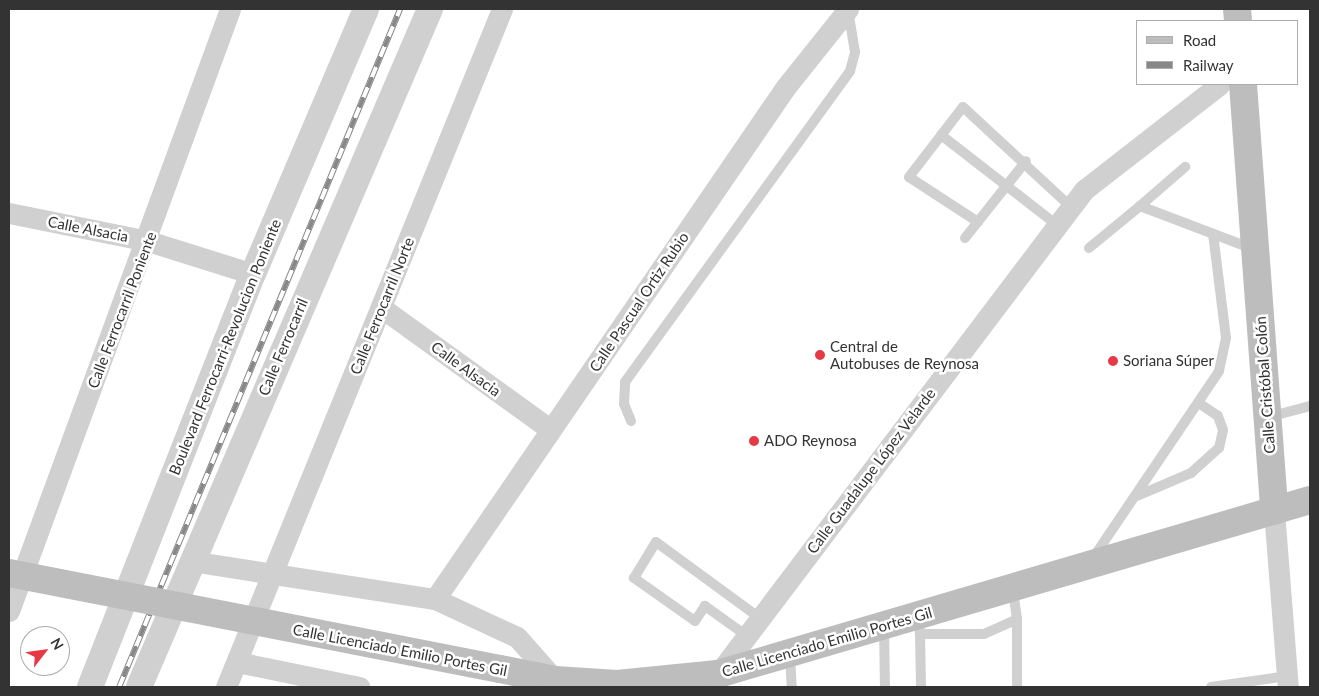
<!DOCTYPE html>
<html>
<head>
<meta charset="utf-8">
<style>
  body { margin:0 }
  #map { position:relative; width:1319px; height:696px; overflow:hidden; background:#fff; font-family:Lato,sans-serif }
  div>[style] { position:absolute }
  .service>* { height:10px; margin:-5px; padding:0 5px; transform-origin:5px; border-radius:5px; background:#d0d0d0 }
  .minor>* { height:21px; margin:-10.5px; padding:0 10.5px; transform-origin:10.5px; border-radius:10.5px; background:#d0d0d0 }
  .tertiary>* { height:26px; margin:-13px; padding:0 13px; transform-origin:13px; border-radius:13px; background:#d0d0d0 }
  .secondary>* { height:28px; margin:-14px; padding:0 14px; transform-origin:14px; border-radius:14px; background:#bdbdbd }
  .rail>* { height:5.5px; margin-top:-2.75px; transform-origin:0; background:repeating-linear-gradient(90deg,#fff 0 11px,#888 0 22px); box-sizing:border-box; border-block:1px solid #888 }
  .secondary-bridge>* { height:28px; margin:-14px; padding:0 14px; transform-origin:14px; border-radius:14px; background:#bdbdbd }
  .dots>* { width:14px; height:14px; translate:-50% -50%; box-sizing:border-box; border:2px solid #fff; border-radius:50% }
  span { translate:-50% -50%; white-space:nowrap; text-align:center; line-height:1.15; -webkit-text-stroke:5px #fff; paint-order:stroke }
  .street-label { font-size:15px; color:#333 }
  .poi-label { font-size:15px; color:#333 }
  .left { translate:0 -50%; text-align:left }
  .frame { position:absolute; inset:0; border:10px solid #333; pointer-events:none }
  .legend { position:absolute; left:1136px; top:20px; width:162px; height:65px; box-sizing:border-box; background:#fff; border:1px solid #adadad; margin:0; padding:6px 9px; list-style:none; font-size:15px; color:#333 }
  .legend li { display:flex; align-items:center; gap:10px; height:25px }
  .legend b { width:25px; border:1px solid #adadad }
  .north { position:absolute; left:20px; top:626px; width:50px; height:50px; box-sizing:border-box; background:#fff; border:1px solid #adadad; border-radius:50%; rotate:60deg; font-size:14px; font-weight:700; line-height:20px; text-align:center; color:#333 }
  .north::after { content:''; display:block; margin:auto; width:18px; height:22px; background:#e63946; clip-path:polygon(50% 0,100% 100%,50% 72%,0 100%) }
</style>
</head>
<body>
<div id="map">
  <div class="service">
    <i style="left:941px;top:135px;width:147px;rotate:37.8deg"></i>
    <i style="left:1140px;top:206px;width:60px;rotate:-40.9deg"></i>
    <i style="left:978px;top:222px;width:82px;rotate:-146.9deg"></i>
    <i style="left:909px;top:177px;width:88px;rotate:-52.4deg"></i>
    <i style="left:963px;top:107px;width:147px;rotate:42.8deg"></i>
    <i style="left:965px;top:238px;width:98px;rotate:-51.6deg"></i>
    <i style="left:1089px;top:248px;width:66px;rotate:-39.5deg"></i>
    <i style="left:1140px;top:206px;width:121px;rotate:20.8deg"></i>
    <i style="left:1269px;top:417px;width:42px;rotate:-15deg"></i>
    <i style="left:631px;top:421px;width:18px;rotate:-112deg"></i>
    <i style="left:624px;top:404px;width:22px;rotate:-87deg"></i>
    <i style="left:625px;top:382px;width:384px;rotate:-54.1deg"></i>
    <i style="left:850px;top:71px;width:20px;rotate:-75deg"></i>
    <i style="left:855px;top:52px;width:43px;rotate:-99.5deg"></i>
    <i style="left:1137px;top:496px;width:59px;rotate:-23.1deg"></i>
    <i style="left:1191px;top:473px;width:38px;rotate:-42deg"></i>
    <i style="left:1219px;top:448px;width:18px;rotate:-77deg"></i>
    <i style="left:1223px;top:430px;width:15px;rotate:-110deg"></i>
    <i style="left:1218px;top:416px;width:23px;rotate:-146deg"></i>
    <i style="left:1093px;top:558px;width:225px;rotate:-56deg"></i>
    <i style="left:1219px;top:371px;width:34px;rotate:-78deg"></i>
    <i style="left:1226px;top:338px;width:105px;rotate:-97.1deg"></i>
    <i style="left:919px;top:617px;width:17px;rotate:87deg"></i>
    <i style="left:920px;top:634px;width:64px"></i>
    <i style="left:984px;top:634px;width:36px;rotate:-24deg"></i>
    <i style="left:1017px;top:619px;width:30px;rotate:-98deg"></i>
    <i style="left:1017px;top:619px;width:68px;rotate:90deg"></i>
    <i style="left:884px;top:626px;width:61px;rotate:89.1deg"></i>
    <i style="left:920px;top:634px;width:53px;rotate:88.9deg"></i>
    <i style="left:747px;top:636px;width:52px;rotate:-144.5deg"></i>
    <i style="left:705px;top:606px;width:18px;rotate:124deg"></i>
    <i style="left:695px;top:621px;width:75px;rotate:-144.8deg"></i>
    <i style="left:634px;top:578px;width:42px;rotate:-58.6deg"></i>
    <i style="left:656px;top:542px;width:129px;rotate:36.2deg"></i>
    <i style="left:790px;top:654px;width:33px;rotate:87deg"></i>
    <i style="left:1211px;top:687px;width:77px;rotate:-8.2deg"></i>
  </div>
  <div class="minor">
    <i style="left:9px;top:213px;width:142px;rotate:11.4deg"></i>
    <i style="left:148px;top:241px;width:110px;rotate:17.4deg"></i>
    <i style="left:382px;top:308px;width:208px;rotate:35.8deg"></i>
    <i style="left:1274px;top:511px;width:177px;rotate:85.5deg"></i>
    <i style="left:191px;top:561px;width:247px;rotate:8.9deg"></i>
    <i style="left:435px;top:599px;width:90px;rotate:24.9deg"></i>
    <i style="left:517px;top:637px;width:57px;rotate:48.5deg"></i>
    <i style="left:435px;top:599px;width:619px;rotate:-55.59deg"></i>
    <i style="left:785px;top:88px;width:101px;rotate:-51.4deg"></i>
    <i style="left:9px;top:611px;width:641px;rotate:-69.84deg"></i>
    <i style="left:237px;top:662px;width:125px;rotate:11.6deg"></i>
    <i style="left:718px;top:674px;width:607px;rotate:-52.9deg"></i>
    <i style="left:1084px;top:190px;width:172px;rotate:-37.9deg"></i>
    <i style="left:226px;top:687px;width:732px;rotate:-67.85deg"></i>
  </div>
  <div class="tertiary">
    <i style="left:90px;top:687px;width:444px;rotate:-68.5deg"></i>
    <i style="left:253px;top:274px;width:288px;rotate:-66.9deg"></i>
    <i style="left:139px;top:687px;width:738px;rotate:-66.77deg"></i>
  </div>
  <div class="secondary">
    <i style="left:1237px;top:9px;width:12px;rotate:85deg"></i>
    <i style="left:1243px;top:84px;width:428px;rotate:85.8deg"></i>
    <i style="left:500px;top:669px;width:56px;rotate:11.3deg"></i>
    <i style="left:555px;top:680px;width:62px;rotate:3.7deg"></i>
    <i style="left:617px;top:684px;width:101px;rotate:-5.7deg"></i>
    <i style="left:718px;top:674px;width:617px;rotate:-16.38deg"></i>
  </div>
  <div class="rail">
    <i style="left:119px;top:687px;width:734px;rotate:-67.49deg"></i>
  </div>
  <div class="secondary-bridge">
    <i style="left:9px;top:573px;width:500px;rotate:11.06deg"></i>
  </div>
  <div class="dots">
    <i style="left:820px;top:355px;background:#e63946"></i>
    <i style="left:1113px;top:361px;background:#e63946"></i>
    <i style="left:754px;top:441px;background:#e63946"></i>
  </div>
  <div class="street-label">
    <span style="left:88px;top:229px;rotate:11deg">Calle Alsacia</span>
    <span style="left:639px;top:302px;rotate:-56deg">Calle Pascual Ortiz Rubio</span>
    <span style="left:382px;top:306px;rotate:-68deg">Calle Ferrocarril Norte</span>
    <span style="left:122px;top:310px;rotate:-69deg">Calle Ferrocarril Poniente</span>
    <span style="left:225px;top:347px;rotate:-68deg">Boulevard Ferrocarri-Revolucion Poniente</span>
    <span style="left:283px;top:347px;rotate:-67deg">Calle Ferrocarril</span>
    <span style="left:466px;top:369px;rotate:36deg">Calle Alsacia</span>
    <span style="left:1265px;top:385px;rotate:-94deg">Calle Cristóbal Colón</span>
    <span style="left:871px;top:471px;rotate:-53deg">Calle Guadalupe López Velarde</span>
    <span style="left:827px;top:642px;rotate:-16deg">Calle Licenciado Emilio Portes Gil</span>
    <span style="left:400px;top:650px;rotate:11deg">Calle Licenciado Emilio Portes Gil</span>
  </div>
  <div class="poi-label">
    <span class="left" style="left:830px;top:355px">Central de<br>Autobuses de Reynosa</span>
    <span class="left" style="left:1123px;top:361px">Soriana Súper</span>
    <span class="left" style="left:764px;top:441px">ADO Reynosa</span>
  </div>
  <div class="frame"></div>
  <ul class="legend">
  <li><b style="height:6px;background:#bdbdbd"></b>Road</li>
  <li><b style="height:6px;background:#888"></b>Railway</li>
  </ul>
  <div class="north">N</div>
</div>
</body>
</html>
